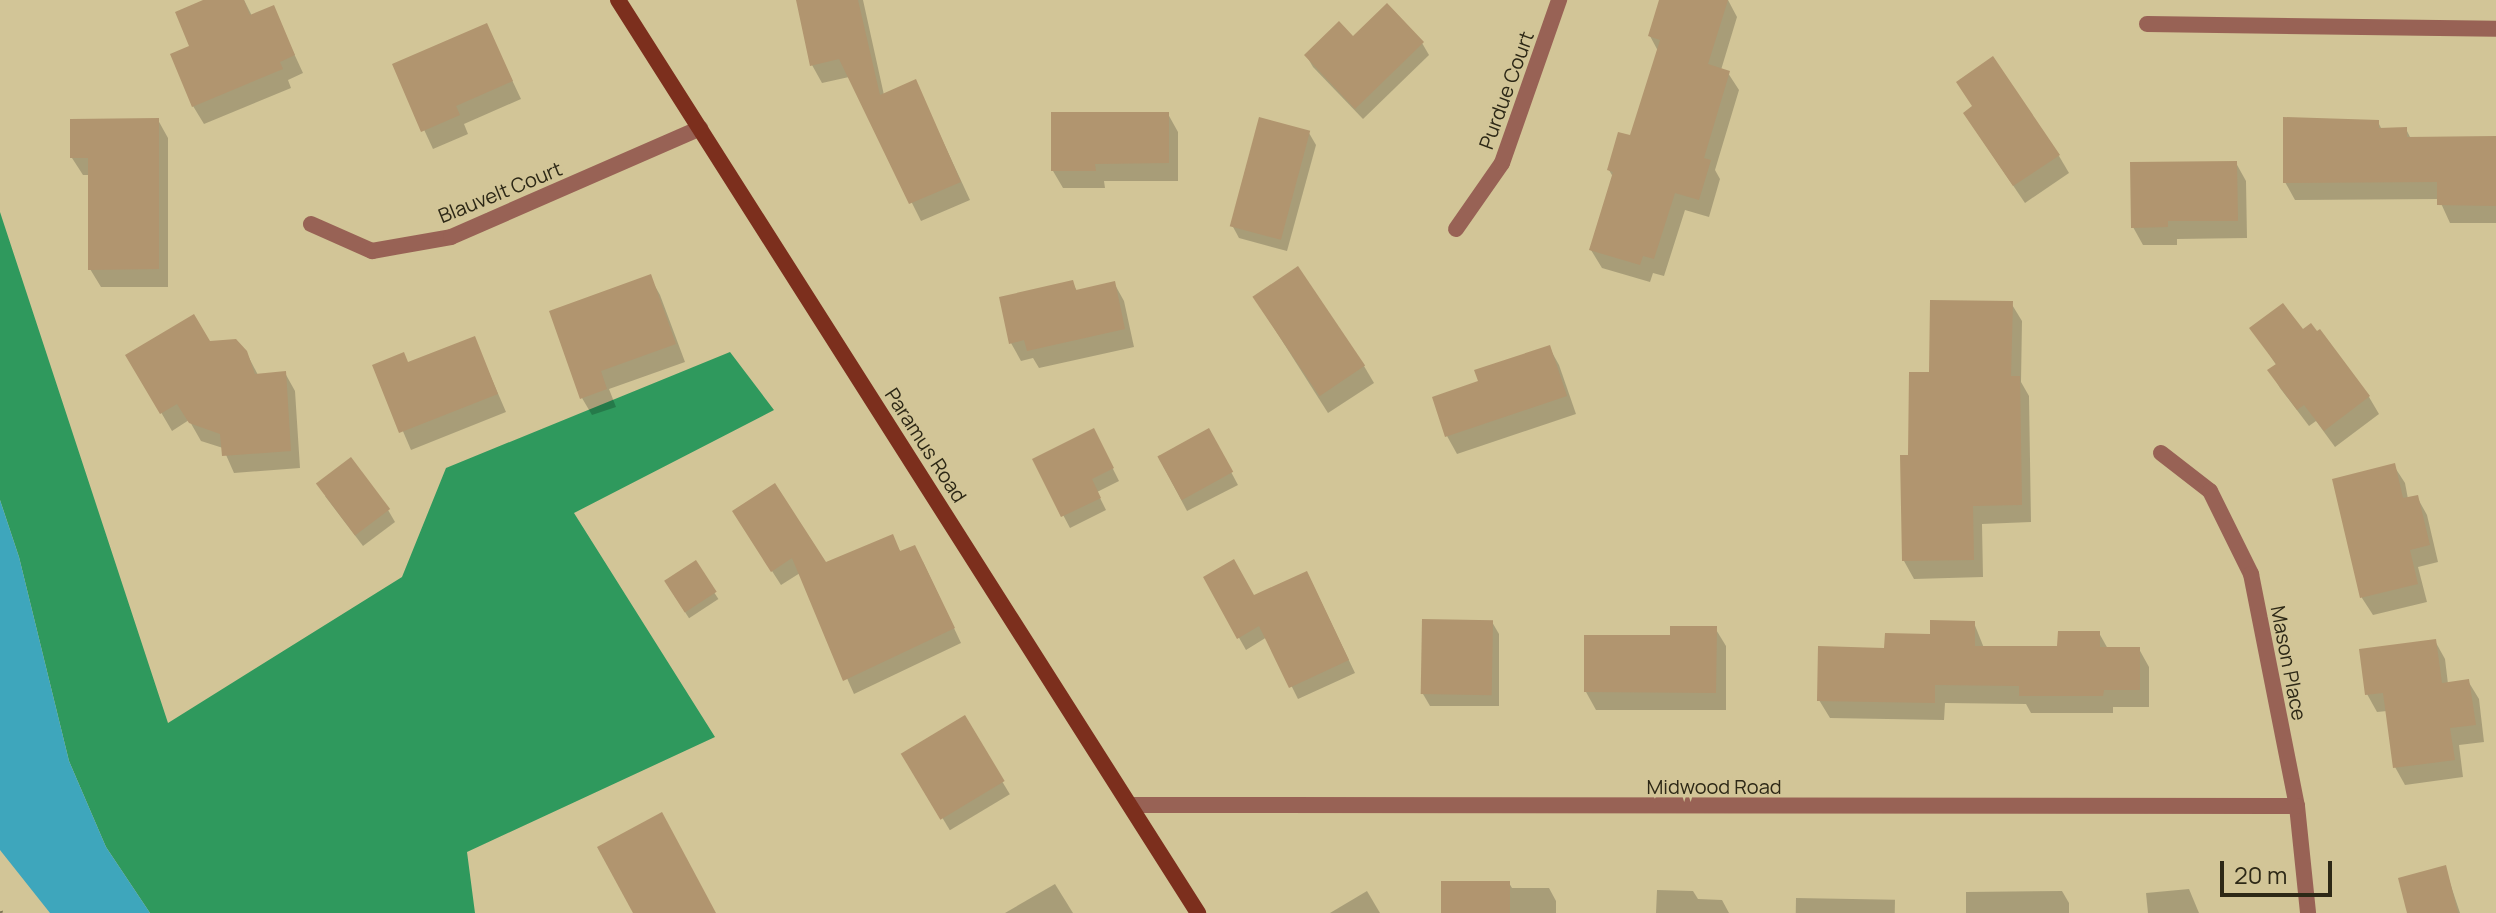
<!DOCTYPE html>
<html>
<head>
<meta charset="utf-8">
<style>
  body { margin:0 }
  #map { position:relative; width:2496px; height:913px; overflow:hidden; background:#d2c597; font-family:Manrope,sans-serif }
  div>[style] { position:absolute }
  .forest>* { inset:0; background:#2f995d }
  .water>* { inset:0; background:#3ea6bc }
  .shadow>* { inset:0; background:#0003; transform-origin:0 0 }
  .building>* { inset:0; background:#b1956f; transform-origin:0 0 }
  .path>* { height:5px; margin-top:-2.5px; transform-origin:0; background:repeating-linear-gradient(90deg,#7f7656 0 4px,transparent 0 8px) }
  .street>* { height:16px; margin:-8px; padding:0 8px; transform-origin:8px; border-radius:8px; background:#986255 }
  .secondary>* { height:16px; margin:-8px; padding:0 8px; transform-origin:8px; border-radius:8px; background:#7c2f1d }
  span { translate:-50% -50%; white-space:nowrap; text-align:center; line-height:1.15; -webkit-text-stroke:6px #d2c597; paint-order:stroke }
  .street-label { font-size:20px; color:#2d2816 }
  .scale { position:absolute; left:2220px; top:861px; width:112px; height:36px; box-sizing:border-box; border:4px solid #2d2816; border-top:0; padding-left:10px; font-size:24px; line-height:28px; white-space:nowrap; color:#2d2816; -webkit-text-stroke:6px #d2c597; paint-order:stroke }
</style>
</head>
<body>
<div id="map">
  <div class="forest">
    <i style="clip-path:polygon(0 212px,168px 723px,402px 577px,446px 468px,730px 352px,774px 410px,574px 513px,715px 737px,467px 852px,475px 913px,150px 913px,106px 847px,69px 761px,19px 557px,0 500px)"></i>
  </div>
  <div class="water">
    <i style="clip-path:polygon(0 500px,19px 557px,69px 761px,106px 847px,150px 913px,50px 913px,0 850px)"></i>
  </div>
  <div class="shadow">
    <i style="clip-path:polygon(208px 0,244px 0,252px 16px,273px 8px,303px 73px,288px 80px,291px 88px,204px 124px,193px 106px,192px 48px)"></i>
    <i style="clip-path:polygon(798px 0,863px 0,884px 95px,915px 81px,970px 200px,921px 221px,849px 77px,822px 83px,812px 65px)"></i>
    <i style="clip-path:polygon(1661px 0,1728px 0,1737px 17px,1721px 70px,1728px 73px,1739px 90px,1715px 170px,1720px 179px,1709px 217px,1685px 210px,1664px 276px,1653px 273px,1650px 282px,1602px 268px,1591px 250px,1613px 177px,1609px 170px,1631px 138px,1658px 51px,1650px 36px)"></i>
    <i style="clip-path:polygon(486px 25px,521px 99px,464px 124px,468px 134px,433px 149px,394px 65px)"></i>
    <i style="clip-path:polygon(1353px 39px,1422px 43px,1429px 55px,1363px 119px,1313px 67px,1306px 55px)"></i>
    <i style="clip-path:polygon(1168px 114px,1178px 132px,1178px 181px,1104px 181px,1105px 188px,1063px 188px,1053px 171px)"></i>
    <i style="clip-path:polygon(158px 120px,168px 138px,168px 287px,101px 287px,90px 269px,90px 175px,83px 175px,72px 158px)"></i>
    <i style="clip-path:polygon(2378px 122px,2382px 130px,2406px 129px,2411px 139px,2496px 138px,2496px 223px,2450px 223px,2439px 199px,2295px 200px,2285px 182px)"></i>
    <i style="clip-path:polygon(1976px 131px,2059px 156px,2069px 173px,2025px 203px)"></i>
    <i style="clip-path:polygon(1309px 133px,1316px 145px,1287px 251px,1239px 238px,1232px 225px)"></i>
    <i style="clip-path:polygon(2236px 163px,2246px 181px,2247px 238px,2177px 239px,2177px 245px,2143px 245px,2133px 227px)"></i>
    <i style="clip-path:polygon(650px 277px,660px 295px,685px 362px,609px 389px,616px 407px,592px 415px,582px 398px)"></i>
    <i style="clip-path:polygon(1072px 282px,1077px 291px,1114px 283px,1124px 301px,1134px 347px,1039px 368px,1033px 358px,1021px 361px,1011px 343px)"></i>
    <i style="clip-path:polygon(2011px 303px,2022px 321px,2021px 382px,2029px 396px,2031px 522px,1982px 524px,1983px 577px,1914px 579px,1904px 561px,1910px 457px,1931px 374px)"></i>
    <i style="clip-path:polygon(1265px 314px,1364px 366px,1374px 383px,1328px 413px)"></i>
    <i style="clip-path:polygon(2252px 328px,2302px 332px,2369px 397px,2379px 414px,2335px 447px,2316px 421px,2309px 426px,2280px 388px,2270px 371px,2277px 366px)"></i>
    <i style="clip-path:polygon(474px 338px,506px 412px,411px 450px,375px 366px,408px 364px)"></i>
    <i style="clip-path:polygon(209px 343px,246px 352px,258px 375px,285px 373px,295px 391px,300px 468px,234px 473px,223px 448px,201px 441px,189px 420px,172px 431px,128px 356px)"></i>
    <i style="clip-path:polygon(1549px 347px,1559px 365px,1576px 414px,1457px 454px,1447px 436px,1480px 383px)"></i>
    <i style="clip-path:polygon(1215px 442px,1238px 485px,1187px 511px,1158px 456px)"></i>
    <i style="clip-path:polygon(1100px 443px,1119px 481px,1097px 492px,1106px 510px,1070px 528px,1034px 460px)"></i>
    <i style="clip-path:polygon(2394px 466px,2405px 483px,2408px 499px,2417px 497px,2427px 515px,2438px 562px,2418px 567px,2427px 602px,2373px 615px,2362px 598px,2334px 480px)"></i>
    <i style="clip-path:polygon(325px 496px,388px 510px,395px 522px,363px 546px)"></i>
    <i style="clip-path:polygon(743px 526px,826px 564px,892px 536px,901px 553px,923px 562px,961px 643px,854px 694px,800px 573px,781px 585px)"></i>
    <i style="left:695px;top:563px;width:43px;height:35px;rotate:57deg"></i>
    <i style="clip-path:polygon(1205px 578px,1254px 598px,1313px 585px,1355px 673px,1298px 699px,1267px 637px,1246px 650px)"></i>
    <i style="clip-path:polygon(1492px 622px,1499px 634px,1499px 706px,1430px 706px,1423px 694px)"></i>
    <i style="clip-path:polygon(1974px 623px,1984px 648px,2059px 648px,2099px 633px,2108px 649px,2139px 649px,2149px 667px,2149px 707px,2113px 707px,2113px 713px,2031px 713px,2026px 704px,1945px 703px,1944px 720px,1830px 718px,1819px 700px,1886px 650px)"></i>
    <i style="clip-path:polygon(1715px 628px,1726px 646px,1726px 710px,1596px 710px,1586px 692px,1672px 637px)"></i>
    <i style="clip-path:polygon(2435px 641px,2445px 659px,2448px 684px,2468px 681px,2479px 699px,2484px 742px,2459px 745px,2463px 777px,2405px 785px,2395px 767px,2387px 711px,2377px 712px,2367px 694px)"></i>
    <i style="left:964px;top:718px;width:89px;height:70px;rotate:59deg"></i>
    <i style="clip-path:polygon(2445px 868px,2460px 913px,2409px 913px)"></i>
    <i style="clip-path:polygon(1509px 883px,1512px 888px,1549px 888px,1556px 901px,1556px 913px,1443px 913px)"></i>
    <i style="clip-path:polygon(1055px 884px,1073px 913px,1005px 913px)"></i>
    <i style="clip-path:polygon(2189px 889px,2199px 913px,2148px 913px,2146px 893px)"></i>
    <i style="clip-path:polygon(1657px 890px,1693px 891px,1698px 899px,1722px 900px,1729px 913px,1656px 913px)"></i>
    <i style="clip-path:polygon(1367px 891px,1380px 913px,1330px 913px)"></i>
    <i style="clip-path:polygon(2062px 891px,2069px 903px,2069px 913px,1966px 913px,1966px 892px)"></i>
    <i style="left:1796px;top:898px;width:99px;height:15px;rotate:1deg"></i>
  </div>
  <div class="building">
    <i style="clip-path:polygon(203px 0,244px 0,250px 15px,274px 5px,295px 55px,280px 62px,283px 69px,192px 107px,170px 54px,189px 46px,175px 12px)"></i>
    <i style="clip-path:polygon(796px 0,858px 0,880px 95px,916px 79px,961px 182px,909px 204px,839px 59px,810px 66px)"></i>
    <i style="clip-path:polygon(1659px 0,1728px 0,1708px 64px,1730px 71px,1704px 158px,1711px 160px,1699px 200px,1675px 193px,1654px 259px,1643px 256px,1640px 265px,1589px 250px,1613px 172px,1607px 170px,1618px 132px,1630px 135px,1660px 40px,1648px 36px)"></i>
    <i style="clip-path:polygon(1387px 3px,1424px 42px,1355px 109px,1304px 55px,1339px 21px,1353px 36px)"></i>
    <i style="clip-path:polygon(487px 23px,513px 81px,456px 106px,460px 115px,421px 132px,392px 64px)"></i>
    <i style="clip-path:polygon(1993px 56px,2060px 155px,2013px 186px,1963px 113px,1972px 106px,1956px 82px)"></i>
    <i style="clip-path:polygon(1051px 112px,1169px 112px,1169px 163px,1095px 164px,1096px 171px,1051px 171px)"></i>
    <i style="left:1259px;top:117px;width:53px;height:113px;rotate:15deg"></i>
    <i style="clip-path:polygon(2283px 117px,2379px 120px,2379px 128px,2407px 127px,2407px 137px,2496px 136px,2496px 206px,2437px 205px,2437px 182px,2283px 183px)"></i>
    <i style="clip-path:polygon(159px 118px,159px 269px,88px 270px,88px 158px,70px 158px,70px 119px)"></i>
    <i style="clip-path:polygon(2237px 161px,2238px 221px,2168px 221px,2168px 227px,2131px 228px,2130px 162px)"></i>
    <i style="left:1298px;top:266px;width:120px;height:55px;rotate:56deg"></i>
    <i style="clip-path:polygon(651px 274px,676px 344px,601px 371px,607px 389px,580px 399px,549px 311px)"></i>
    <i style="clip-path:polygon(1073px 280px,1076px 290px,1115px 281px,1125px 329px,1027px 351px,1024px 340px,1009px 344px,999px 297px)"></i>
    <i style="clip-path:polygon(1930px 300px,2013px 301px,2011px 376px,2020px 376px,2022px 505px,1973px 506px,1974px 560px,1902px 561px,1900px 455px,1908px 455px,1909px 372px,1929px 372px)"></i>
    <i style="clip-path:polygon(2283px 303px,2303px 329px,2311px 323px,2317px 331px,2320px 329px,2370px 396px,2324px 431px,2304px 405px,2297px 410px,2267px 370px,2276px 364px,2249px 328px)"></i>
    <i style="clip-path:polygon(194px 314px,210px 341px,236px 339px,247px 351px,255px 374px,286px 371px,291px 451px,222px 456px,220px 434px,189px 423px,177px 404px,160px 414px,125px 355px)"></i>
    <i style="clip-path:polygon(475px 336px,498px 394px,399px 433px,372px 365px,404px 352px,408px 362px)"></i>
    <i style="clip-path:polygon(1550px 345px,1567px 396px,1445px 437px,1432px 397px,1478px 381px,1474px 370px)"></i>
    <i style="clip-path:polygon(1094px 428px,1114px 468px,1092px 479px,1101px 498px,1061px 517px,1032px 459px)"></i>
    <i style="left:1209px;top:428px;width:50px;height:59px;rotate:61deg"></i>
    <i style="left:351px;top:457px;width:65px;height:44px;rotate:53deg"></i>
    <i style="clip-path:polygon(2395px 463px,2403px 498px,2418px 495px,2430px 545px,2410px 550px,2418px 584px,2360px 598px,2332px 479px)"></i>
    <i style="clip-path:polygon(775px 483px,826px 562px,893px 534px,900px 551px,915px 545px,955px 628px,843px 681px,792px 558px,771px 572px,732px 511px)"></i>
    <i style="clip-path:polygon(1234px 559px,1254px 595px,1307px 571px,1349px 660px,1289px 688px,1259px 626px,1237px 639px,1203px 577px)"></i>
    <i style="left:696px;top:560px;width:38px;height:38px;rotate:57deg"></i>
    <i style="left:1422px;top:619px;width:71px;height:75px;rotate:1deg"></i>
    <i style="clip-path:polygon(1930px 620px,1975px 621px,1975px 646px,2057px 646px,2058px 631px,2100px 631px,2100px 647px,2140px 647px,2140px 690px,2104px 690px,2103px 696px,2019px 696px,2019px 686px,1935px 685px,1935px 703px,1817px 701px,1818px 646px,1884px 648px,1885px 633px,1930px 634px)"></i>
    <i style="clip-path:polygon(1670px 626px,1717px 626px,1716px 693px,1584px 692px,1584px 635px,1670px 635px)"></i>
    <i style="clip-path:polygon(2436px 639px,2442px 683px,2469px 679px,2476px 725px,2450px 728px,2455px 760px,2393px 768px,2383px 693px,2365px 695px,2359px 649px)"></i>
    <i style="left:965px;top:715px;width:77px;height:75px;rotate:59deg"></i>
    <i style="clip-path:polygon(662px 812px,716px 913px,633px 913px,597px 847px)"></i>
    <i style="clip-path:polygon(2446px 865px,2458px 913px,2407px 913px,2398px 878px)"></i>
    <i style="left:1441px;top:881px;width:69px;height:32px"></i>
  </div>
  <div class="path">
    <i style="left:0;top:911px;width:2px;rotate:63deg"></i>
  </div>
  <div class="street">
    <i style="left:2147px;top:24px;width:349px;rotate:0.8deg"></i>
    <i style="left:311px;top:224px;width:67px;rotate:23.9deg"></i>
    <i style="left:372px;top:251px;width:80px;rotate:-10deg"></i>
    <i style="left:451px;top:237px;width:272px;rotate:-23.6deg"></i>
    <i style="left:1456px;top:229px;width:80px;rotate:-55.1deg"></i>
    <i style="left:1502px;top:163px;width:173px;rotate:-70.7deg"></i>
    <i style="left:2161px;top:453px;width:62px;rotate:37.8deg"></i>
    <i style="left:2210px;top:491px;width:93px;rotate:63.7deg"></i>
    <i style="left:2251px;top:574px;width:237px;rotate:78.8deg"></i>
    <i style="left:2297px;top:806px;width:108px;rotate:84.1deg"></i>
    <i style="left:1131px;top:805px;width:1166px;rotate:0.05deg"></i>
  </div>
  <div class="secondary">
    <i style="left:618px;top:0;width:1082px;rotate:57.57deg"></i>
  </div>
  <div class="street-label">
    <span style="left:1506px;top:90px;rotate:-70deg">Purdue Court</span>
    <span style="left:500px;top:192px;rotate:-22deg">Blauvelt Court</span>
    <span style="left:926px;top:445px;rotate:57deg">Paramus Road</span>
    <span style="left:2289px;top:663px;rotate:79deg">Mason Place</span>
    <span style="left:1714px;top:786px">Midwood Road</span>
  </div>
  <div class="scale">20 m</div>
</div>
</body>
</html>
